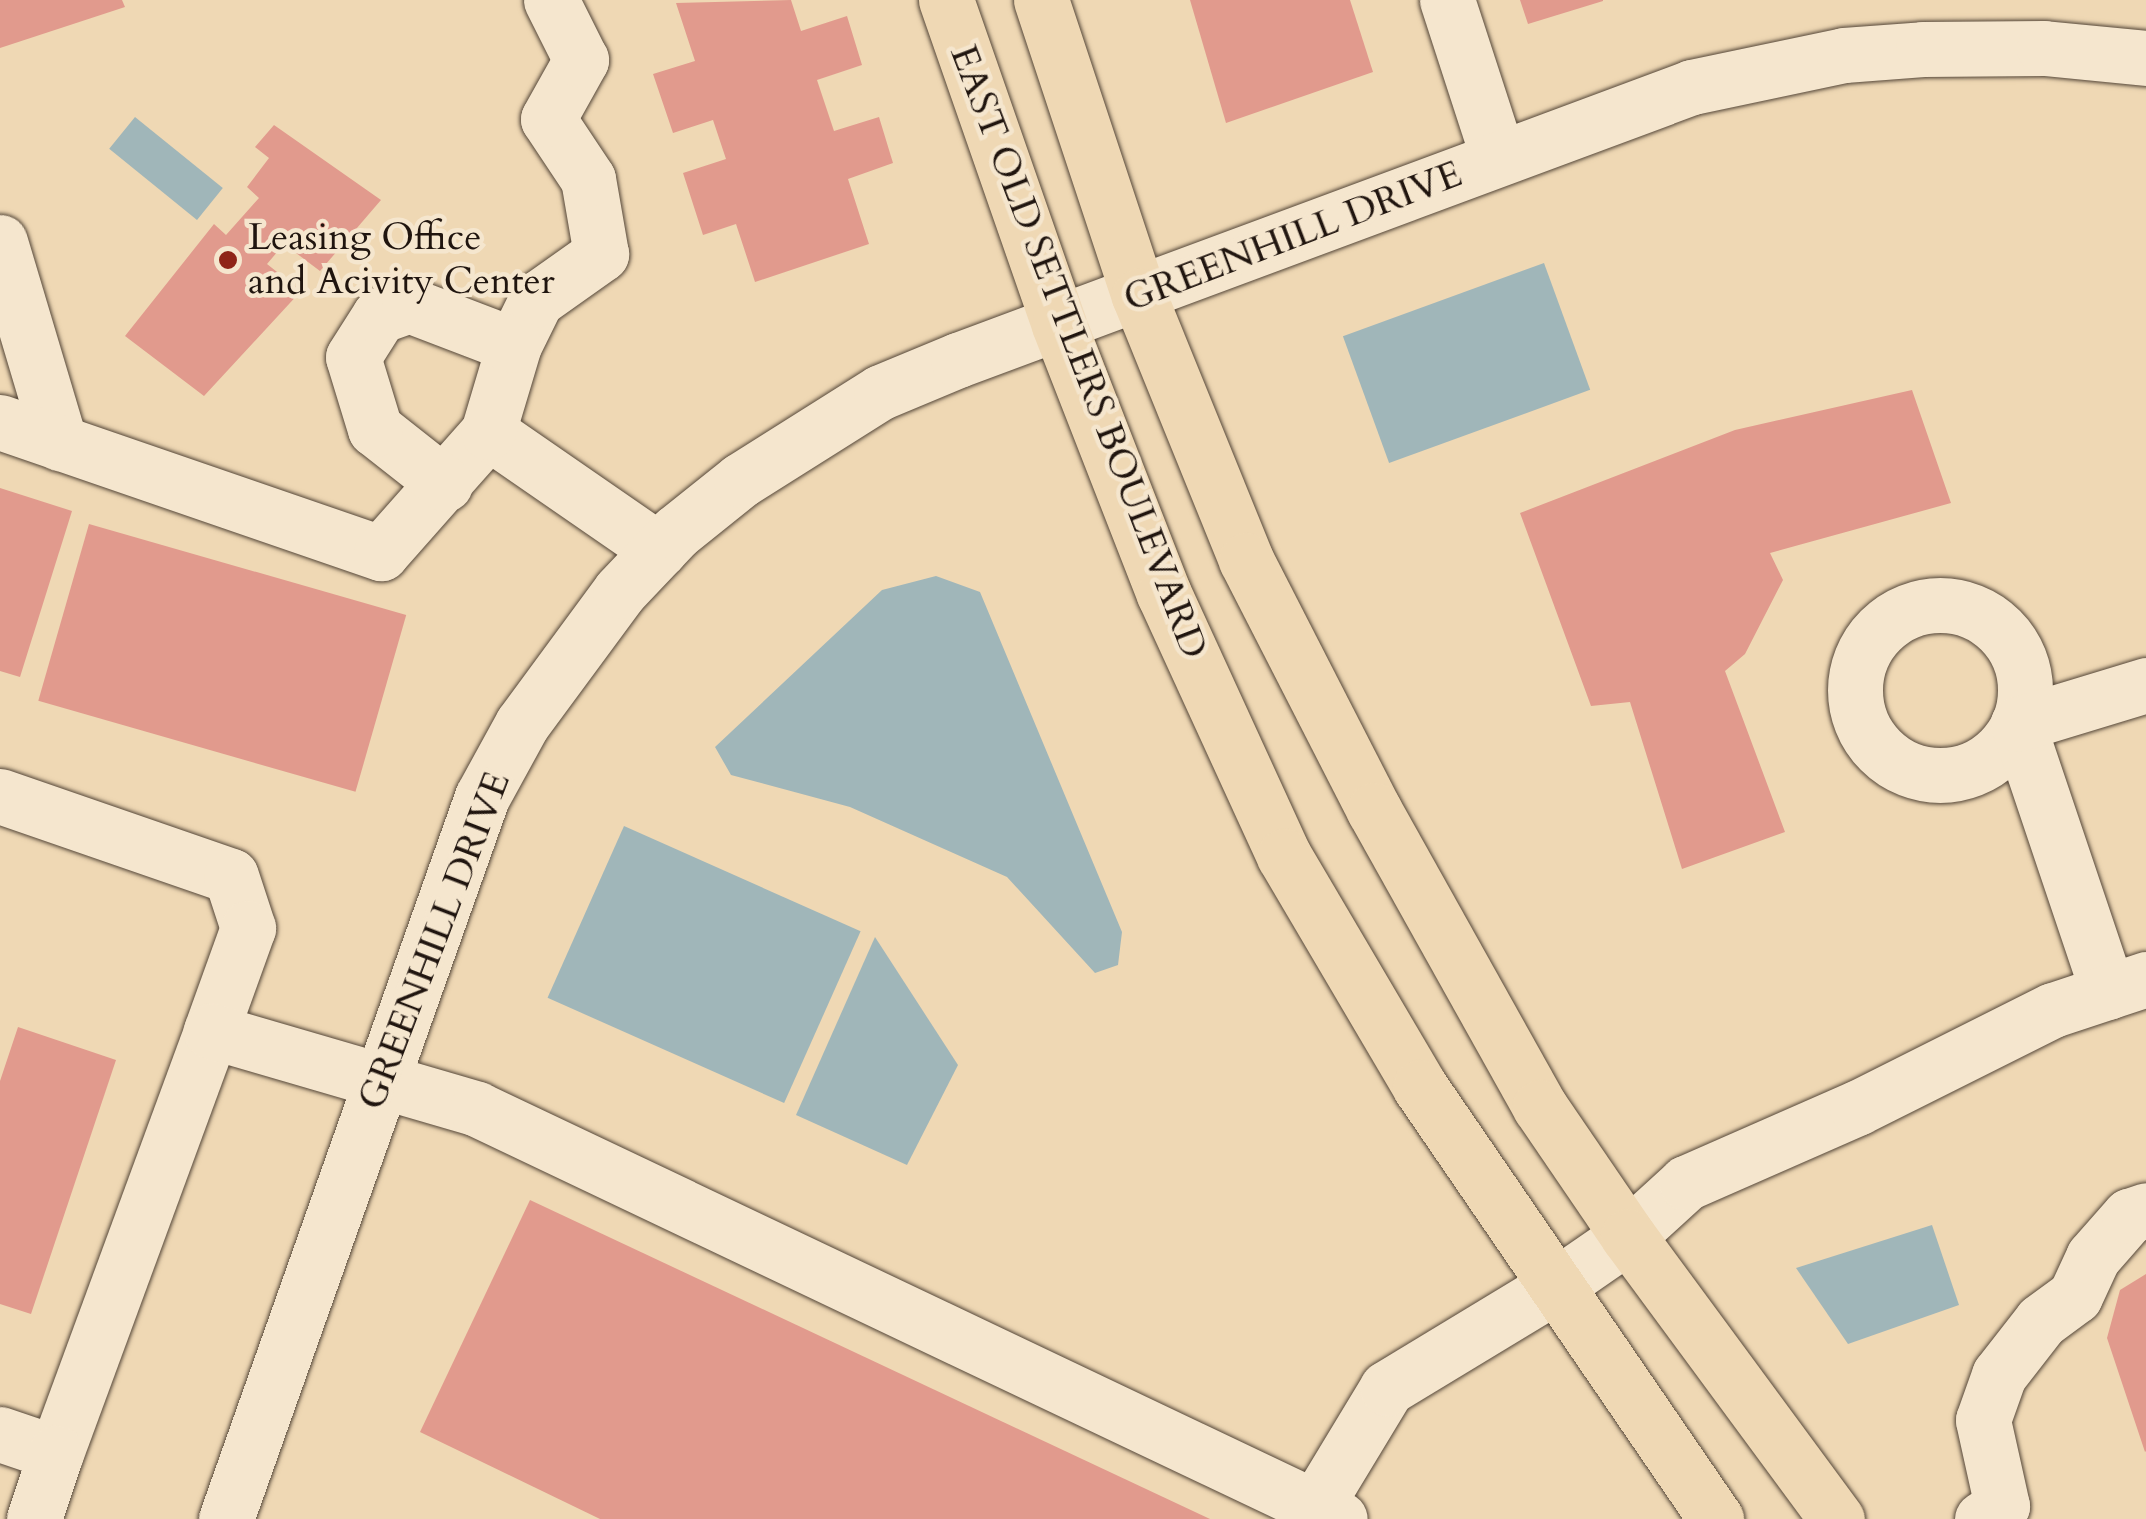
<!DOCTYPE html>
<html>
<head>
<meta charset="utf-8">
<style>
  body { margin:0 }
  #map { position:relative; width:2146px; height:1519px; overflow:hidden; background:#efd8b4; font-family:Cardo,serif }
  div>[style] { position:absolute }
  .water>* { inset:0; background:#a0b6b9; transform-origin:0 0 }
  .building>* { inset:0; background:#e19a8d; transform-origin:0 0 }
  .roads { filter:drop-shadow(0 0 2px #544638) drop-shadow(0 0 2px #544638) }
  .minor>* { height:55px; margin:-27.5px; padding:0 27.5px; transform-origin:27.5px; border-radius:27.5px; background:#f5e6ce }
  .minor>.ring { margin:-27.5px; padding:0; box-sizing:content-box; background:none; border:55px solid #f5e6ce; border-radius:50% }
  .major>* { height:55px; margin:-27.5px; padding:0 27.5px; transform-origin:27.5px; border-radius:27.5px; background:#efd8b4 }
  .dots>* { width:28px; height:28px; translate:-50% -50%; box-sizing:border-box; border:5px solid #f5e6ce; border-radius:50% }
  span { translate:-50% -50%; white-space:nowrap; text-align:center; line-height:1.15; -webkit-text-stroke:9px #f5e6ce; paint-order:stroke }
  .street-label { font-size:38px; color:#20150f }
  .poi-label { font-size:38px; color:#20150f }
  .left { translate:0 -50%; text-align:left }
</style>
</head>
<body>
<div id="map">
  <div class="water">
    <i style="left:135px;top:117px;width:113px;height:41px;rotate:39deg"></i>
    <i style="left:1544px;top:263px;width:135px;height:214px;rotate:70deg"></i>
    <i style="clip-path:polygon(936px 576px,980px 592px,1122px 932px,1118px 965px,1095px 973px,1007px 877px,850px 807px,731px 775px,715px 747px,882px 590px)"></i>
    <i style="left:624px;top:826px;width:259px;height:188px;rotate:24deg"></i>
    <i style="clip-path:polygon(875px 937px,958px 1065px,907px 1165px,796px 1115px)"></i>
    <i style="clip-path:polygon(1932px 1225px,1959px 1305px,1848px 1344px,1796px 1268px)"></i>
  </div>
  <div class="building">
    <i style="clip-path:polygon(0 0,122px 0,125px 7px,0 48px)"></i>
    <i style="clip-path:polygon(791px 0,801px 31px,847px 16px,862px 65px,817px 80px,834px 131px,879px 117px,893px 163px,848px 179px,869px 244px,755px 282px,736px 224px,703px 235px,683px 173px,726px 159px,713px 120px,673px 133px,653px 74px,695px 61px,676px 3px)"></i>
    <i style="clip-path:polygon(1190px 0,1350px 0,1373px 72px,1226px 123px)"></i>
    <i style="clip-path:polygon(1520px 0,1603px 0,1603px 1px,1528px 24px)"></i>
    <i style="clip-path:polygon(274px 125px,381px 200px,320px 271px,284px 244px,267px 264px,301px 291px,204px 396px,125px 336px,214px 224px,226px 235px,259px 198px,247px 187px,269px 158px,255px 147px)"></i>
    <i style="clip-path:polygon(1912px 390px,1951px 503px,1770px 553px,1783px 580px,1745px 654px,1725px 671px,1785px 832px,1682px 869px,1630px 702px,1591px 706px,1520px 513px,1735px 430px)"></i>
    <i style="clip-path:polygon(0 488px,72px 511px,20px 677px,0 671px)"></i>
    <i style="left:89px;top:524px;width:330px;height:184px;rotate:16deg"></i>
    <i style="clip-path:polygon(18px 1027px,116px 1060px,31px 1314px,0 1304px,0 1081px)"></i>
    <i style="clip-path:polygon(530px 1200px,1210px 1519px,600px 1519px,420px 1432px)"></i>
    <i style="clip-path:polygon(2146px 1274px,2146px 1451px,2145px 1452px,2107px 1338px,2120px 1290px)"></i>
  </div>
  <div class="roads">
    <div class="minor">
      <i style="left:1447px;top:0;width:165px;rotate:72deg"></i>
      <i style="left:0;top:242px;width:210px;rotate:73.4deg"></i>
      <i style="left:0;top:422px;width:403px;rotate:19deg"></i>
      <i style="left:381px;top:553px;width:162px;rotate:-48.5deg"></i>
      <i style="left:488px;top:432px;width:208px;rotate:34.6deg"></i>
      <i style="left:488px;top:432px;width:91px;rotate:-73.4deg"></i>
      <i style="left:514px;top:345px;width:50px;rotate:-63.9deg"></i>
      <i style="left:536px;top:300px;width:80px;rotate:-35.3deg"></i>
      <i style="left:601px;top:254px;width:76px;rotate:-99.8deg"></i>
      <i style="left:588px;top:179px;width:72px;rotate:-123.7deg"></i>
      <i style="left:548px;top:119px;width:68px;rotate:-60.8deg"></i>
      <i style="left:581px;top:60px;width:67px;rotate:-116.6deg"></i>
      <i style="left:445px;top:484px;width:89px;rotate:-141.8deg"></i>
      <i style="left:375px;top:429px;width:75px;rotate:-107deg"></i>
      <i style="left:353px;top:357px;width:49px;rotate:-57.6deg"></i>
      <i style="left:379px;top:316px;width:32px;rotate:-20deg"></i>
      <i style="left:409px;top:305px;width:112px;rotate:20.9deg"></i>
      <i class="ring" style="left:1855px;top:605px;width:115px;height:115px"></i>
      <i style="left:0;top:796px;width:244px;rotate:19.1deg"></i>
      <i style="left:231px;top:876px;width:55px;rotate:71.9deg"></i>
      <i style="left:248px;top:928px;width:109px;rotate:109.8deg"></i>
      <i style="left:2108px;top:992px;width:283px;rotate:-108.6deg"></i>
      <i style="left:2018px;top:724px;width:134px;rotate:-16.9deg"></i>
      <i style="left:0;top:1434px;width:59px;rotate:18.7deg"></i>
      <i style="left:56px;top:1453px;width:450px;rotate:-69.8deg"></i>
      <i style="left:211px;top:1031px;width:277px;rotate:16.3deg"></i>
      <i style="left:477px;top:1109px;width:955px;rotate:25.41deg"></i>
      <i style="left:1315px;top:1507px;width:139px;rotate:-58.8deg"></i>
      <i style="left:1387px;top:1388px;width:195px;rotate:-31.2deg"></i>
      <i style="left:1554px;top:1287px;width:90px;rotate:-34.6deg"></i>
      <i style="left:1628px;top:1236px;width:79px;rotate:-42.4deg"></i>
      <i style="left:1686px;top:1183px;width:187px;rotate:-23.7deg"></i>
      <i style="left:1857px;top:1108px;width:219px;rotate:-26.6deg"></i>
      <i style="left:2053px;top:1010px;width:98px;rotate:-18.4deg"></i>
      <i style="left:34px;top:1519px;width:70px;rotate:-71.6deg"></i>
      <i style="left:226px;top:1519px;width:766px;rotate:-70.48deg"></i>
      <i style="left:482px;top:797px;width:83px;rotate:-61.3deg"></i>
      <i style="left:522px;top:724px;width:165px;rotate:-53.6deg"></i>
      <i style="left:620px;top:591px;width:81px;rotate:-46.5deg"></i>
      <i style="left:676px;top:532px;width:83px;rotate:-38.7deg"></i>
      <i style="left:741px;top:480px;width:165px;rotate:-32.2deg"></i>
      <i style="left:881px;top:392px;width:83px;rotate:-22.6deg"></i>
      <i style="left:958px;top:360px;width:783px;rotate:-20.4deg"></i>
      <i style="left:1692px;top:87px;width:155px;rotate:-11.9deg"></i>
      <i style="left:1844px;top:55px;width:79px;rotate:-4.3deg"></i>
      <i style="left:1923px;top:49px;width:121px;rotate:-0.5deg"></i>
      <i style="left:2044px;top:48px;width:102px;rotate:5.6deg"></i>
      <i style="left:1982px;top:1519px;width:24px;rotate:-33deg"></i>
      <i style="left:2002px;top:1506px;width:88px;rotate:-102.5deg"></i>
      <i style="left:1983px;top:1420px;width:48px;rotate:-70.4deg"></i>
      <i style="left:1999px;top:1375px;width:68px;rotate:-52.1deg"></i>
      <i style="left:2041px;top:1321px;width:42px;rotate:-36.3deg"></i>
      <i style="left:2075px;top:1296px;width:43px;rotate:-65.2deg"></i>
      <i style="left:2093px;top:1257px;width:55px;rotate:-48.7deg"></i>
      <i style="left:2129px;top:1216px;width:18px;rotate:-19deg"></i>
    </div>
    <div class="major">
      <i style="left:946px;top:0;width:344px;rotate:70.8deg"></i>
      <i style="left:1059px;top:325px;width:289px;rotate:68.7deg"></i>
      <i style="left:1164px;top:594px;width:288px;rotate:65.4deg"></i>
      <i style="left:1284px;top:856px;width:268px;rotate:59.5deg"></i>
      <i style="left:1420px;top:1087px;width:524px;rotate:55.58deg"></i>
      <i style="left:1041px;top:0;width:312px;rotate:71.7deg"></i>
      <i style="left:1139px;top:296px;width:285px;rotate:67.9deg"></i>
      <i style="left:1246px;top:560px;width:281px;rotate:62.9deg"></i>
      <i style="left:1374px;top:810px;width:340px;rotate:60.8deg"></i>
      <i style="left:1540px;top:1107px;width:156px;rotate:55.7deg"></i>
      <i style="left:1628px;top:1236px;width:352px;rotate:53.6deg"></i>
    </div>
  </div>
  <div class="dots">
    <i style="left:228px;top:260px;background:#8f2418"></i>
  </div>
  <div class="street-label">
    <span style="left:1293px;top:237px;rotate:-21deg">GREENHILL DRIVE</span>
    <span style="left:1078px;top:352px;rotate:69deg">EAST OLD SETTLERS BOULEVARD</span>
    <span style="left:435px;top:941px;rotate:-69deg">GREENHILL DRIVE</span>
  </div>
  <div class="poi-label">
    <span class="left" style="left:248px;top:260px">Leasing Office<br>and Acivity Center</span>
  </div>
</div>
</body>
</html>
